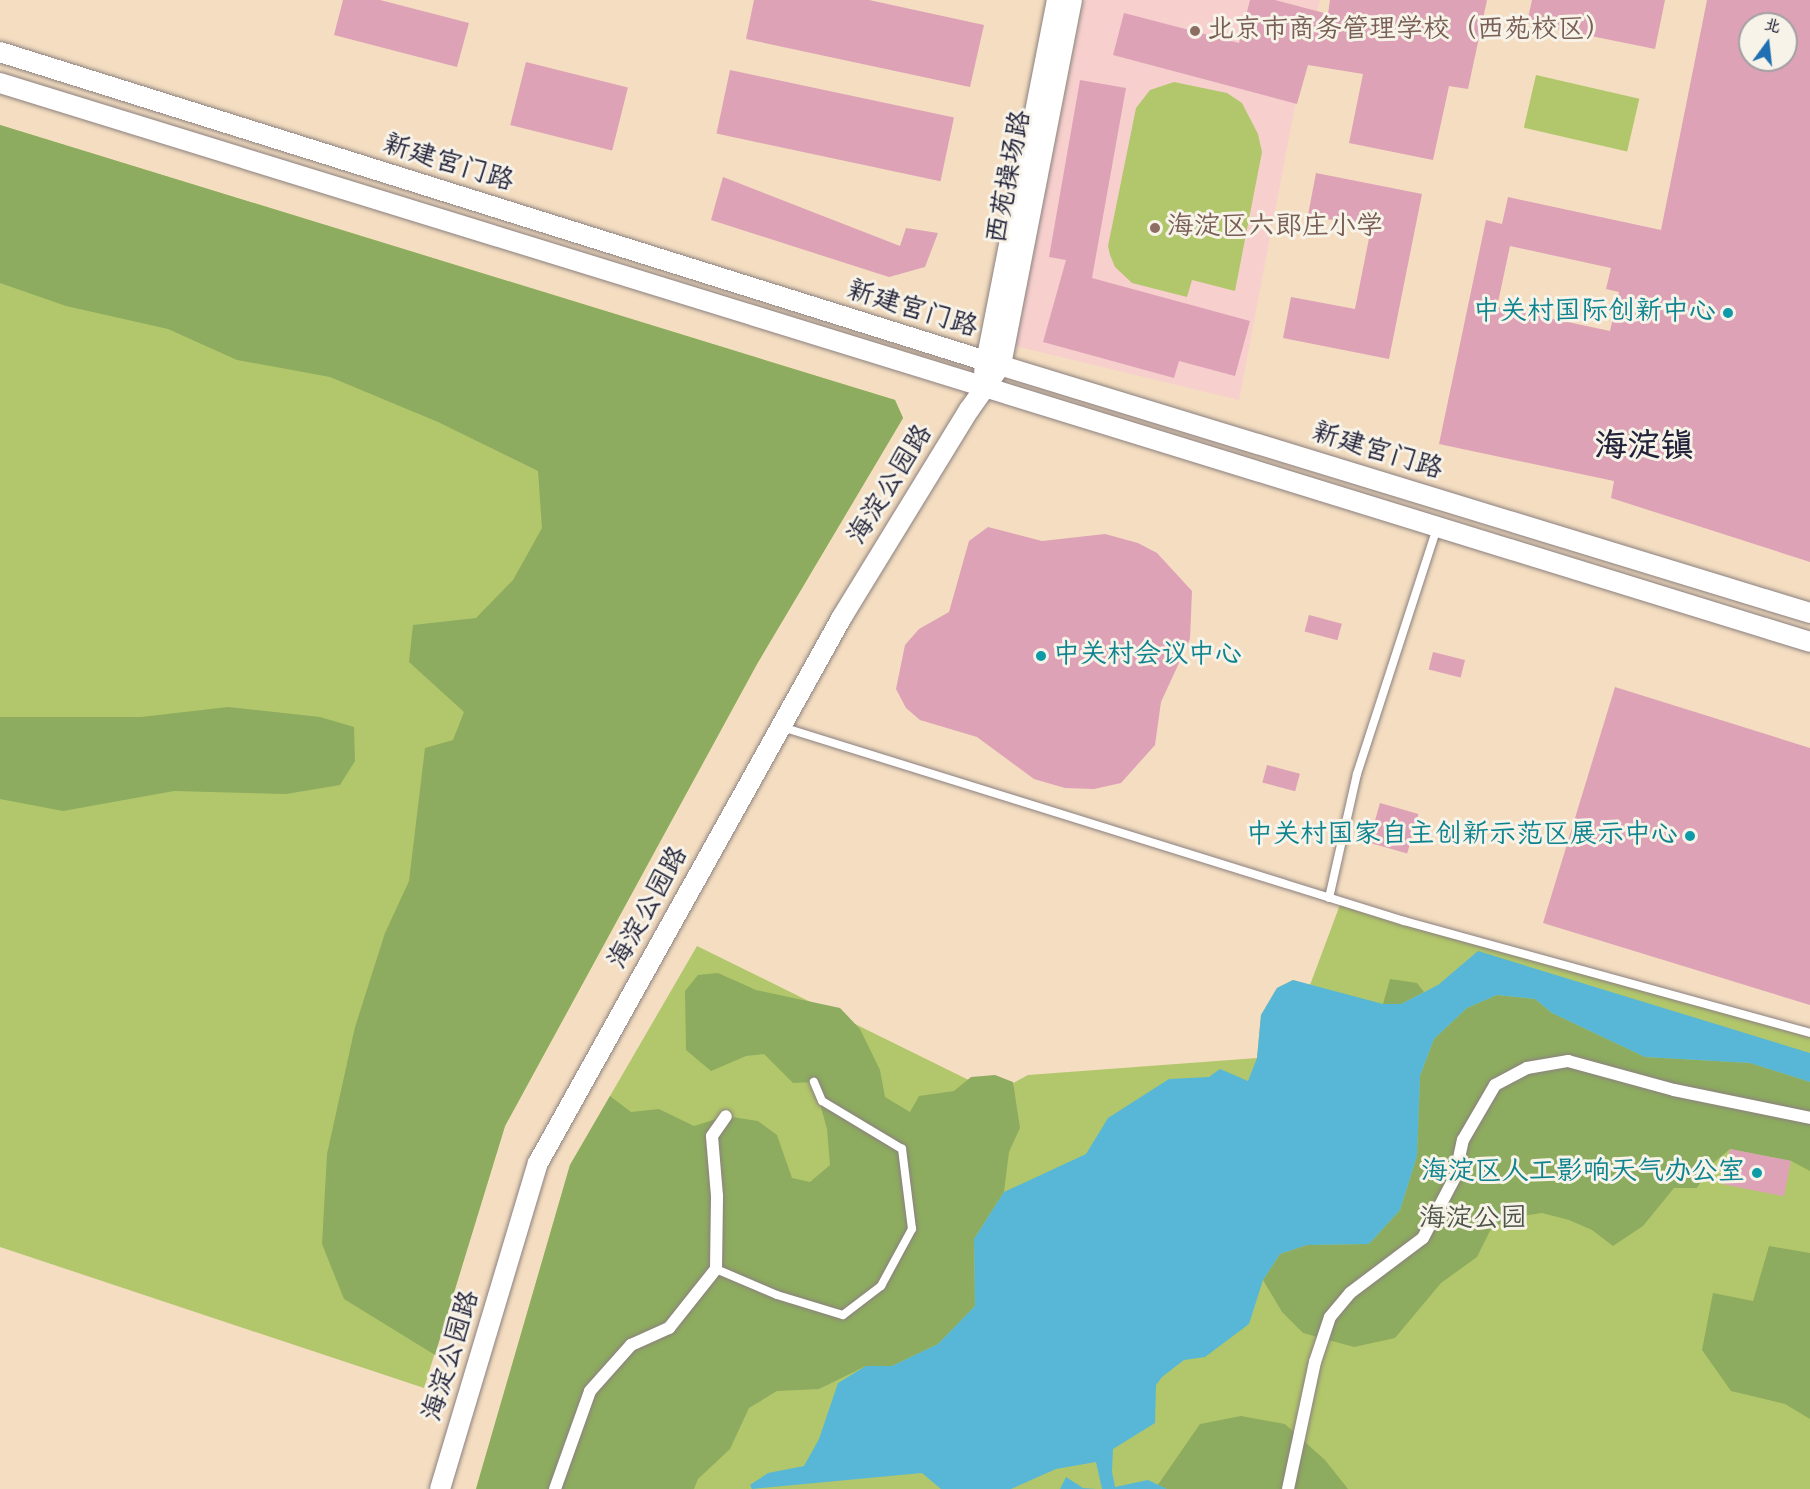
<!DOCTYPE html>
<html>
<head>
<meta charset="utf-8">
<style>
  body { margin:0 }
  #map { position:relative; width:1810px; height:1489px; overflow:hidden; background:#f4ddc1; font-family:"Indie Flower","LXGW WenKai TC",sans-serif }
  div>[style] { position:absolute }
  .built>* { inset:0; background:#f7d0ce }
  .green>* { inset:0; background:#b2c76b; transform-origin:0 0 }
  .forest>* { inset:0; background:#8dac5f }
  .water>* { inset:0; background:#58b7d6 }
  .building>* { inset:0; background:#dda2b6; transform-origin:0 0 }
  .roads { filter:drop-shadow(0 0 2px #8b807e) drop-shadow(0 0 2px #8b807e) }
  .service>* { height:8px; margin:-4px; padding:0 4px; transform-origin:4px; border-radius:4px; background:#fff }
  .pedestrian>* { height:12px; margin:-6px; padding:0 6px; transform-origin:6px; border-radius:6px; background:#fff }
  .tertiary>* { height:20px; margin:-10px; padding:0 10px; transform-origin:10px; border-radius:10px; background:#fff }
  .dots>* { width:16px; height:16px; translate:-50% -50%; box-sizing:border-box; border:3px solid #f7f3e8; border-radius:50% }
  span { translate:-50% -50%; white-space:nowrap; text-align:center; line-height:1.15; -webkit-text-stroke:6px #f7f3e8; paint-order:stroke }
  .education-label { font-size:27px; color:#785e54 }
  .left { translate:0 -50%; text-align:left }
  .street-label { font-size:27px; color:#22223b }
  .culture-label { font-size:27px; color:#0d838f }
  .right { translate:-100% -50%; text-align:right }
  .park-label { font-size:27px; color:#4d5449 }
  .district-label { font-size:33px; color:#22223b; font-weight:700 }
  .north { position:absolute; left:1738px; top:12px; width:60px; height:60px; box-sizing:border-box; background:#f7f3e8; border:2px solid #a29fa3; border-radius:50%; rotate:15deg; font-size:16px; font-weight:700; line-height:24px; text-align:center; color:#22223b }
  .north::after { content:''; display:block; margin:auto; width:21px; height:27px; background:#1f6fb2; clip-path:polygon(50% 0,100% 100%,50% 72%,0 100%) }
</style>
</head>
<body>
<div id="map">
  <div class="built">
    <i style="clip-path:polygon(1084px 0,1320px 0,1294px 111px,1239px 400px,1015px 346px)"></i>
  </div>
  <div class="green">
    <i style="left:1536px;top:75px;width:106px;height:54px;rotate:13deg"></i>
    <i style="clip-path:polygon(1174px 82px,1227px 93px,1242px 103px,1258px 134px,1262px 152px,1235px 291px,1192px 280px,1187px 297px,1132px 283px,1115px 267px,1110px 255px,1108px 246px,1136px 108px,1150px 90px)"></i>
    <i style="clip-path:polygon(0 125px,895px 400px,903px 418px,757px 664px,505px 1126px,424px 1388px,0 1247px)"></i>
    <i style="clip-path:polygon(1341px 902px,1810px 1037px,1810px 1489px,476px 1489px,570px 1165px,697px 946px,995px 1093px,1028px 1075px,1257px 1058px,1261px 1015px,1277px 988px,1293px 980px,1310px 985px)"></i>
  </div>
  <div class="forest">
    <i style="clip-path:polygon(0 125px,895px 400px,903px 418px,757px 664px,505px 1126px,435px 1355px,344px 1299px,322px 1244px,327px 1154px,355px 1027px,385px 933px,409px 881px,425px 748px,453px 740px,464px 712px,409px 662px,413px 625px,476px 618px,513px 580px,542px 528px,538px 471px,438px 422px,330px 377px,237px 360px,168px 329px,66px 306px,0 283px)"></i>
    <i style="clip-path:polygon(228px 707px,320px 717px,354px 727px,355px 761px,340px 785px,286px 794px,174px 791px,63px 811px,0 799px,0 717px,141px 717px)"></i>
    <i style="clip-path:polygon(718px 973px,756px 990px,840px 1008px,860px 1029px,880px 1070px,885px 1097px,910px 1112px,919px 1096px,954px 1091px,971px 1077px,995px 1075px,1013px 1082px,1020px 1128px,1009px 1152px,1004px 1192px,974px 1239px,975px 1306px,938px 1344px,892px 1366px,866px 1366px,819px 1389px,777px 1391px,749px 1408px,730px 1449px,698px 1479px,694px 1489px,476px 1489px,570px 1165px,610px 1096px,631px 1112px,659px 1109px,694px 1126px,726px 1116px,758px 1121px,777px 1135px,792px 1178px,810px 1182px,830px 1165px,827px 1129px,814px 1082px,793px 1083px,764px 1054px,746px 1056px,711px 1071px,686px 1050px,685px 991px,698px 975px)"></i>
    <i style="clip-path:polygon(1390px 979px,1417px 983px,1424px 992px,1401px 1004px,1383px 1004px)"></i>
    <i style="clip-path:polygon(1497px 995px,1535px 999px,1552px 1013px,1645px 1057px,1750px 1063px,1810px 1082px,1810px 1171px,1791px 1161px,1730px 1149px,1712px 1164px,1697px 1188px,1674px 1188px,1643px 1226px,1613px 1246px,1592px 1230px,1569px 1220px,1542px 1213px,1522px 1216px,1492px 1227px,1477px 1257px,1441px 1283px,1395px 1338px,1354px 1347px,1303px 1333px,1282px 1312px,1263px 1280px,1280px 1254px,1307px 1245px,1369px 1244px,1400px 1210px,1417px 1156px,1420px 1076px,1434px 1039px,1467px 1008px)"></i>
    <i style="clip-path:polygon(1769px 1246px,1810px 1253px,1810px 1419px,1785px 1404px,1731px 1391px,1702px 1350px,1713px 1293px,1753px 1301px)"></i>
    <i style="clip-path:polygon(1241px 1416px,1285px 1424px,1325px 1460px,1348px 1489px,1155px 1489px,1200px 1424px)"></i>
  </div>
  <div class="water">
    <i style="clip-path:polygon(1478px 951px,1810px 1053px,1810px 1082px,1750px 1063px,1645px 1057px,1552px 1013px,1535px 999px,1497px 995px,1467px 1008px,1434px 1039px,1420px 1076px,1417px 1156px,1400px 1210px,1369px 1244px,1307px 1245px,1280px 1254px,1263px 1280px,1249px 1324px,1205px 1357px,1184px 1360px,1162px 1377px,1156px 1385px,1155px 1423px,1113px 1449px,1112px 1472px,1115px 1487px,1148px 1480px,1167px 1489px,1102px 1489px,1096px 1462px,1056px 1469px,1011px 1489px,941px 1489px,922px 1473px,752px 1489px,750px 1485px,768px 1473px,804px 1466px,819px 1439px,838px 1383px,866px 1366px,892px 1366px,938px 1344px,975px 1306px,974px 1239px,1004px 1192px,1086px 1154px,1108px 1118px,1169px 1079px,1209px 1077px,1220px 1069px,1248px 1081px,1257px 1058px,1261px 1015px,1277px 988px,1293px 980px,1383px 1004px,1401px 1004px,1438px 985px)"></i>
    <i style="clip-path:polygon(1066px 1477px,1083px 1488px,1097px 1489px,1060px 1489px)"></i>
  </div>
  <div class="building">
    <i style="clip-path:polygon(343px 0,380px 0,469px 23px,457px 67px,334px 35px)"></i>
    <i style="clip-path:polygon(754px 0,869px 0,984px 25px,970px 87px,746px 39px)"></i>
    <i style="clip-path:polygon(1250px 0,1275px 0,1328px 14px,1330px 0,1487px 0,1468px 89px,1449px 86px,1433px 160px,1349px 143px,1363px 74px,1308px 65px,1297px 104px,1113px 55px,1124px 13px,1239px 43px)"></i>
    <i style="clip-path:polygon(1532px 0,1665px 0,1655px 49px,1527px 23px)"></i>
    <i style="clip-path:polygon(evenodd,1707px 0,1810px 0,1810px 562px,1611px 498px,1614px 481px,1439px 444px,1486px 220px,1502px 224px,1508px 197px,1661px 230px,1707px 0,1750px 24px,1786px 24px,1786px 60px,1750px 60px,1750px 24px,1707px 0,1510px 246px,1611px 268px,1606px 289px,1619px 292px,1610px 331px,1497px 307px,1510px 246px)"></i>
    <i style="left:526px;top:62px;width:105px;height:65px;rotate:14deg"></i>
    <i style="left:730px;top:70px;width:229px;height:65px;rotate:12deg"></i>
    <i style="clip-path:polygon(1080px 80px,1126px 88px,1092px 278px,1250px 321px,1235px 376px,1179px 361px,1174px 378px,1043px 342px,1066px 260px,1049px 257px)"></i>
    <i style="clip-path:polygon(1316px 173px,1422px 194px,1389px 359px,1283px 338px,1291px 297px,1355px 309px,1371px 228px,1308px 215px)"></i>
    <i style="clip-path:polygon(723px 177px,900px 246px,906px 228px,938px 233px,925px 267px,889px 277px,711px 220px)"></i>
    <i style="clip-path:polygon(988px 527px,1042px 541px,1105px 534px,1138px 543px,1157px 553px,1192px 591px,1190px 639px,1161px 702px,1155px 745px,1121px 783px,1094px 789px,1065px 788px,1034px 779px,977px 737px,920px 720px,906px 708px,896px 689px,905px 645px,919px 629px,949px 612px,969px 541px)"></i>
    <i style="left:1309px;top:615px;width:34px;height:17px;rotate:15deg"></i>
    <i style="left:1433px;top:652px;width:33px;height:18px;rotate:14deg"></i>
    <i style="clip-path:polygon(1615px 687px,1810px 748px,1810px 1005px,1543px 923px)"></i>
    <i style="left:1267px;top:765px;width:34px;height:18px;rotate:15deg"></i>
    <i style="left:1380px;top:803px;width:40px;height:41px;rotate:16deg"></i>
    <i style="left:1730px;top:1149px;width:62px;height:36px;rotate:11deg"></i>
  </div>
  <div class="roads">
    <div class="service">
      <i style="left:782px;top:727px;width:652px;rotate:17.32deg"></i>
      <i style="left:1404px;top:921px;width:421px;rotate:15.4deg"></i>
      <i style="left:1329px;top:898px;width:127px;rotate:-77.3deg"></i>
      <i style="left:1357px;top:774px;width:259px;rotate:-72deg"></i>
      <i style="left:716px;top:1269px;width:66px;rotate:23.1deg"></i>
      <i style="left:777px;top:1295px;width:69px;rotate:16.9deg"></i>
      <i style="left:843px;top:1315px;width:48px;rotate:-37.3deg"></i>
      <i style="left:881px;top:1286px;width:65px;rotate:-61.5deg"></i>
      <i style="left:912px;top:1229px;width:81px;rotate:-97.1deg"></i>
      <i style="left:902px;top:1149px;width:93px;rotate:-149deg"></i>
      <i style="left:822px;top:1101px;width:21px;rotate:-113deg"></i>
    </div>
    <div class="pedestrian">
      <i style="left:555px;top:1489px;width:104px;rotate:-70.3deg"></i>
      <i style="left:590px;top:1391px;width:62px;rotate:-48.3deg"></i>
      <i style="left:631px;top:1345px;width:42px;rotate:-24.1deg"></i>
      <i style="left:669px;top:1328px;width:75px;rotate:-51.5deg"></i>
      <i style="left:716px;top:1269px;width:73px;rotate:-89.2deg"></i>
      <i style="left:717px;top:1196px;width:60px;rotate:-94.8deg"></i>
      <i style="left:712px;top:1136px;width:24px;rotate:-55deg"></i>
      <i style="left:1288px;top:1489px;width:130px;rotate:-78deg"></i>
      <i style="left:1315px;top:1362px;width:47px;rotate:-71.6deg"></i>
      <i style="left:1330px;top:1317px;width:31px;rotate:-50deg"></i>
      <i style="left:1350px;top:1293px;width:91px;rotate:-37deg"></i>
      <i style="left:1423px;top:1238px;width:69px;rotate:-62.3deg"></i>
      <i style="left:1455px;top:1177px;width:38px;rotate:-78deg"></i>
      <i style="left:1463px;top:1140px;width:64px;rotate:-59.8deg"></i>
      <i style="left:1495px;top:1085px;width:36px;rotate:-28deg"></i>
      <i style="left:1527px;top:1068px;width:42px;rotate:-9.7deg"></i>
      <i style="left:1568px;top:1061px;width:110px;rotate:15.3deg"></i>
      <i style="left:1674px;top:1090px;width:139px;rotate:11.6deg"></i>
    </div>
    <div class="tertiary">
      <i style="left:0;top:52px;width:1030px;rotate:17.4deg"></i>
      <i style="left:983px;top:360px;width:865px;rotate:17.01deg"></i>
      <i style="left:0;top:83px;width:1894px;rotate:17.16deg"></i>
      <i style="left:984px;top:372px;width:379px;rotate:-78.9deg"></i>
      <i style="left:440px;top:1489px;width:340px;rotate:-73.3deg"></i>
      <i style="left:538px;top:1163px;width:625px;rotate:-60.89deg"></i>
      <i style="left:842px;top:617px;width:243px;rotate:-58.5deg"></i>
      <i style="left:969px;top:410px;width:55px;rotate:-54.6deg"></i>
      <i style="left:1001px;top:365px;width:372px;rotate:-79deg"></i>
    </div>
  </div>
  <div class="dots">
    <i style="left:1195px;top:31px;background:#8d6e63"></i>
    <i style="left:1155px;top:228px;background:#8d6e63"></i>
    <i style="left:1728px;top:313px;background:#0f9aa8"></i>
    <i style="left:1041px;top:656px;background:#0f9aa8"></i>
    <i style="left:1690px;top:836px;background:#0f9aa8"></i>
    <i style="left:1757px;top:1173px;background:#0f9aa8"></i>
  </div>
  <div class="education-label">
    <span class="left" style="left:1207px;top:31px">北京市商务管理学校（西苑校区）</span>
    <span class="left" style="left:1167px;top:228px">海淀区六郎庄小学</span>
  </div>
  <div class="street-label">
    <span style="left:448px;top:164px;rotate:17deg">新建宫门路</span>
    <span style="left:1010px;top:177px;rotate:-79deg">西苑操场路</span>
    <span style="left:912px;top:310px;rotate:17deg">新建宫门路</span>
    <span style="left:1377px;top:452px;rotate:17deg">新建宫门路</span>
    <span style="left:891px;top:485px;rotate:-58deg">海淀公园路</span>
    <span style="left:649px;top:908px;rotate:-61deg">海淀公园路</span>
    <span style="left:452px;top:1356px;rotate:-73deg">海淀公园路</span>
  </div>
  <div class="culture-label">
    <span class="right" style="left:1716px;top:313px">中关村国际创新中心</span>
    <span class="left" style="left:1053px;top:656px">中关村会议中心</span>
    <span class="right" style="left:1678px;top:836px">中关村国家自主创新示范区展示中心</span>
    <span class="right" style="left:1745px;top:1173px">海淀区人工影响天气办公室</span>
  </div>
  <div class="park-label">
    <span style="left:1473px;top:1220px">海淀公园</span>
  </div>
  <div class="district-label">
    <span style="left:1644px;top:449px">海淀镇</span>
  </div>
  <div class="north">北</div>
</div>
</body>
</html>
